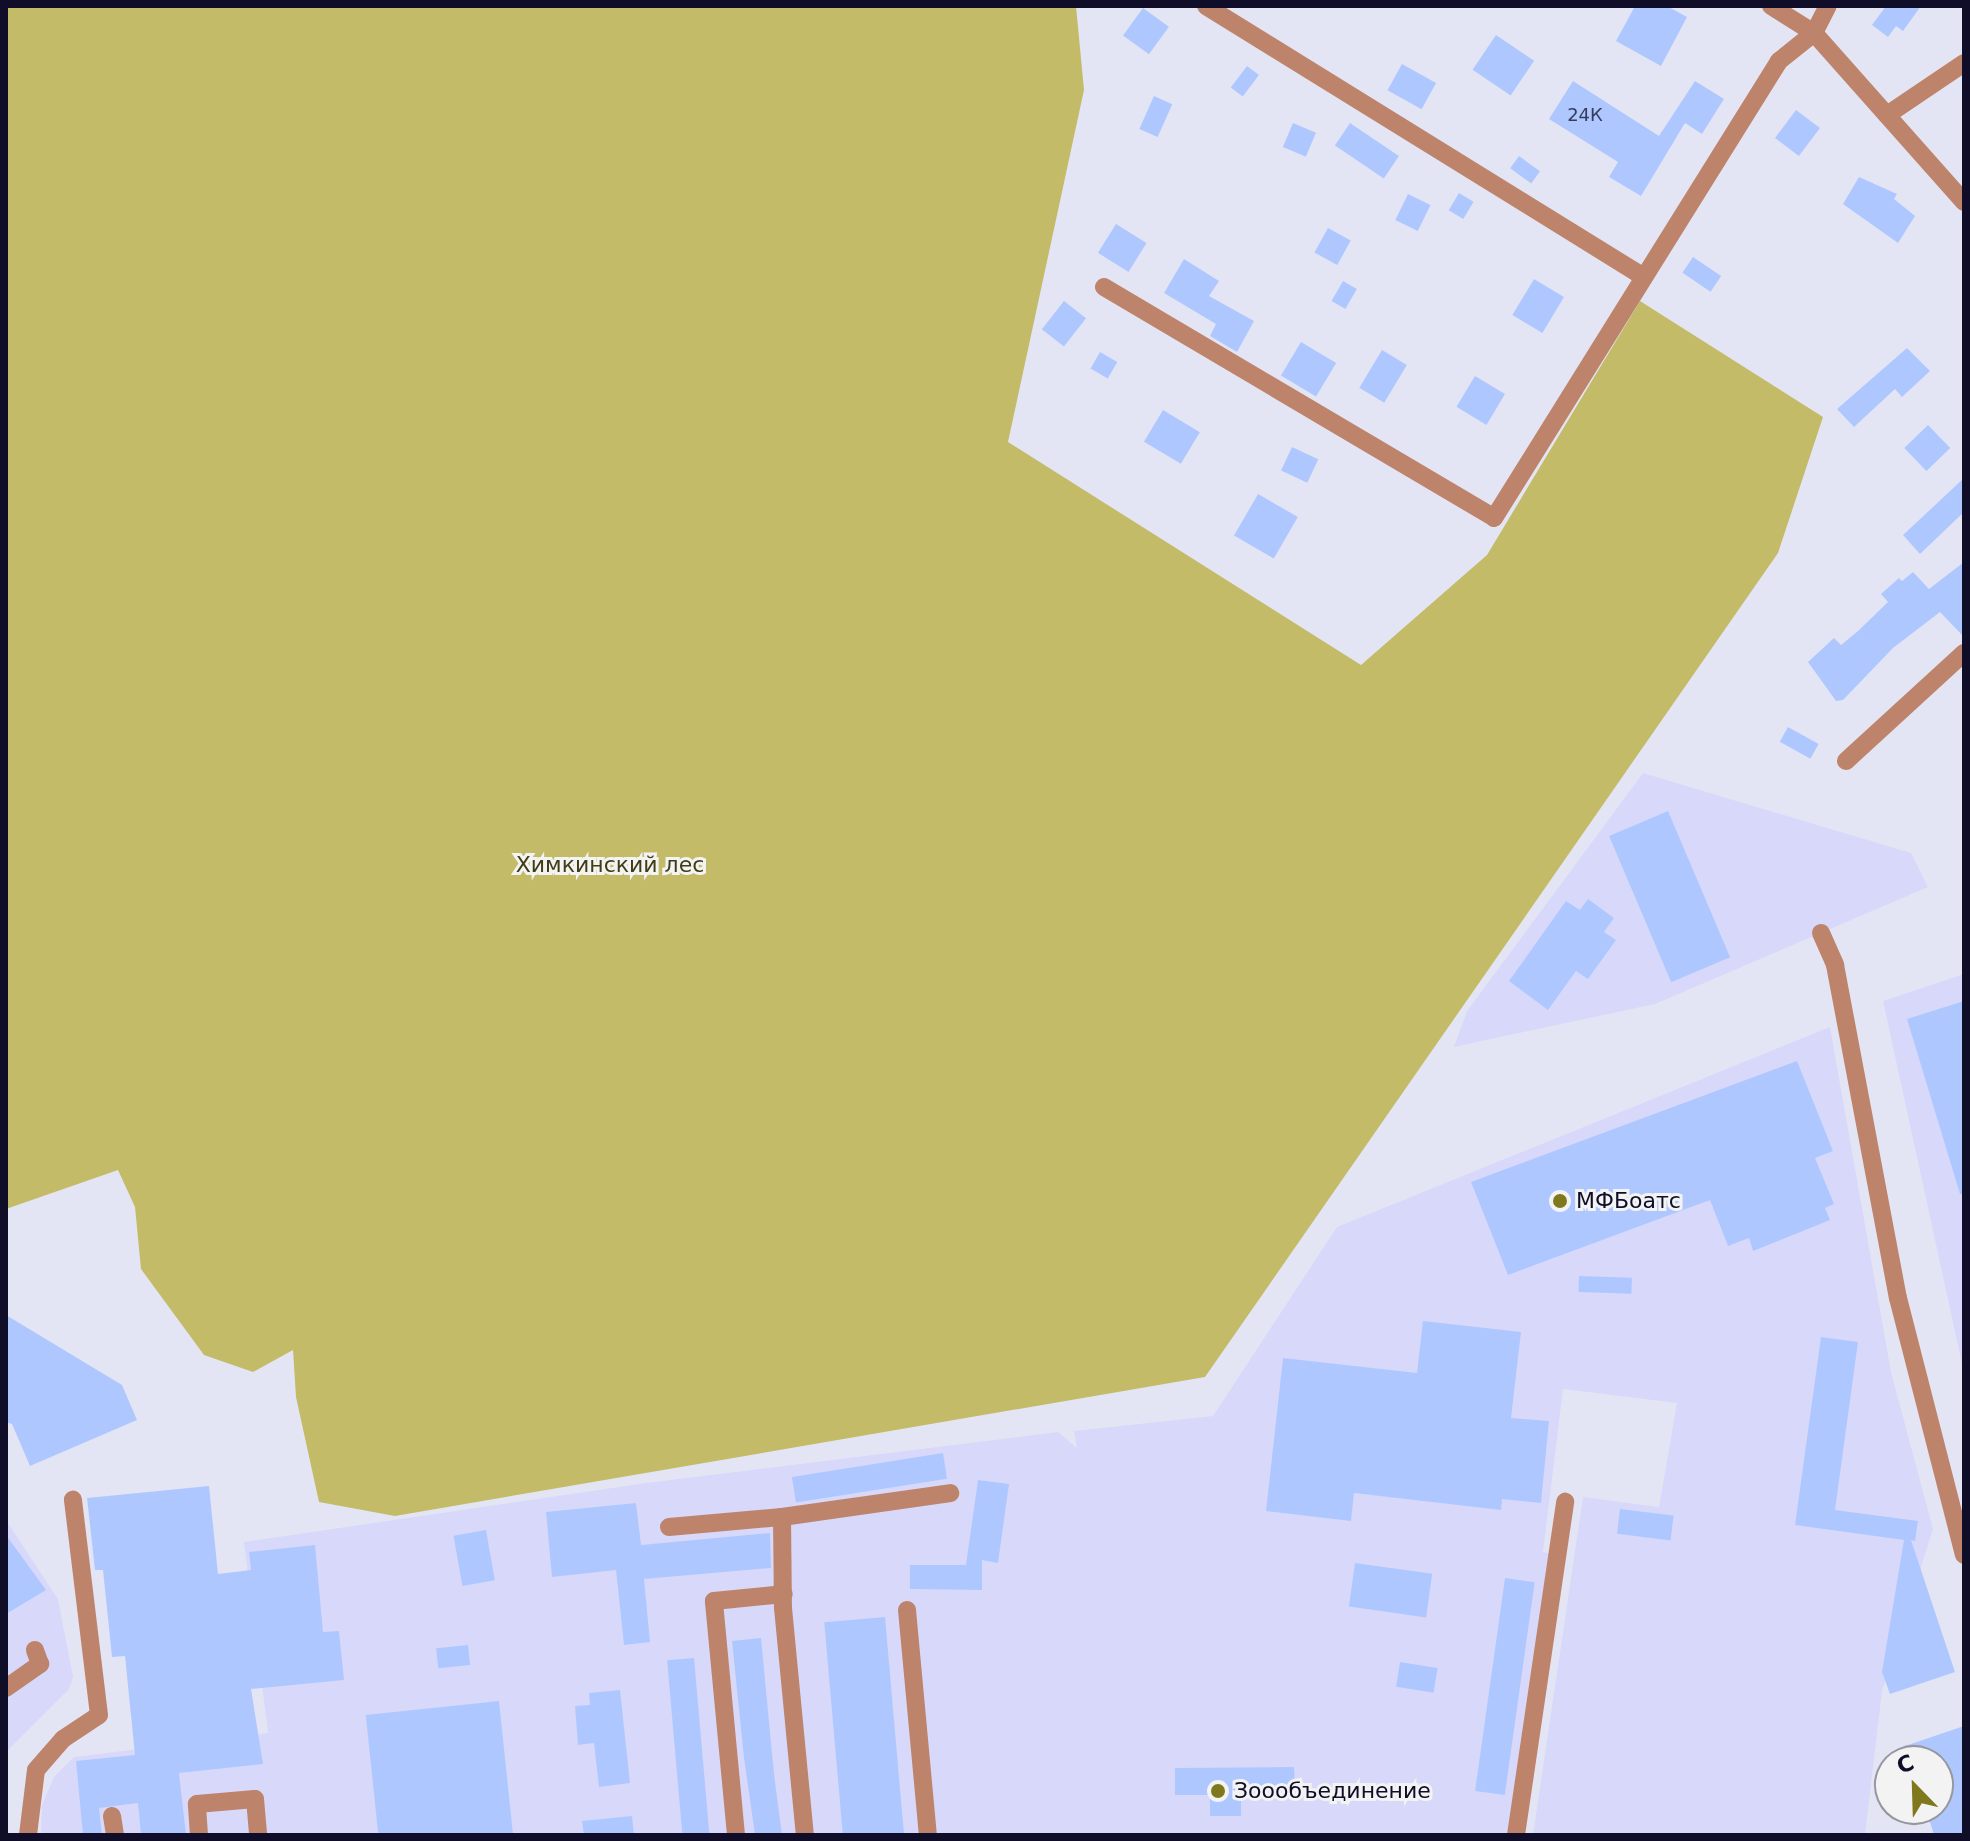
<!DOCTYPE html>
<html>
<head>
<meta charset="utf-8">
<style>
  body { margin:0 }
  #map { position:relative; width:1970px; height:1841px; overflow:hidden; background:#e4e5f4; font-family:"DejaVu Sans",sans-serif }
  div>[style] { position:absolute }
  .built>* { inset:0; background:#d8d9fa }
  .green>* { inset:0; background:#c3bb68 }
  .building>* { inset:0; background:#aec8ff; transform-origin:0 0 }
  .minor>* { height:18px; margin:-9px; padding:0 9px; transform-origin:9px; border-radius:9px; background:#be846b }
  .dots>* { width:22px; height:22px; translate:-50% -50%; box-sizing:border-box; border:4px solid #f3f3f3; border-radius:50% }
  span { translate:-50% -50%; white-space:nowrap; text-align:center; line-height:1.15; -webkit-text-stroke:6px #f3f3f3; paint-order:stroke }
  .number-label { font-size:18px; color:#373c5d }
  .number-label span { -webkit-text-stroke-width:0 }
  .park-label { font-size:22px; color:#403c13 }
  .poi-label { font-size:22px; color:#0f0d27 }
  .left { translate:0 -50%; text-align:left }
  .frame { position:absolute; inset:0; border:8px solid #0f0d27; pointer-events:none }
  .north { position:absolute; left:1874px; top:1745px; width:80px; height:80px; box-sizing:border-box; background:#f3f3f3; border:2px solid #9897a1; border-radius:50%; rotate:337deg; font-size:22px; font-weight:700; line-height:32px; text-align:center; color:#0f0d27 }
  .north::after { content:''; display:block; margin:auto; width:28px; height:36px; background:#80781c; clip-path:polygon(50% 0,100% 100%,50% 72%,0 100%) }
</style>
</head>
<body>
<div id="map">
  <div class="built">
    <i style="clip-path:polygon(1643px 773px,1911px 853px,1928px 887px,1655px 1004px,1454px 1047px,1467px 1011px)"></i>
    <i style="clip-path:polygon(1964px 974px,1964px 1373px,1883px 1001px)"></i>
    <i style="clip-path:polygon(1830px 1027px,1891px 1372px,1933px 1529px,1882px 1691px,1865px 1835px,1533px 1835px,1583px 1497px,1659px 1507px,1677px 1403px,1563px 1389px,1543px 1552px,1551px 1554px,1511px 1835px,41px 1835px,42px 1805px,54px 1777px,74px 1757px,268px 1733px,244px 1542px,646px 1483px,1058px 1432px,1077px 1448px,1074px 1431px,1213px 1416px,1337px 1227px)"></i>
    <i style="clip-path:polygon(6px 1520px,58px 1599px,73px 1677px,69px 1689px,6px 1752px)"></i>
  </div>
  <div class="green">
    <i style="clip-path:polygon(6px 6px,1076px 6px,1084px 90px,1008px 442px,1361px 665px,1487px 555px,1640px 301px,1823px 417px,1778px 553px,1205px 1377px,395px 1516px,319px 1502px,296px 1397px,293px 1350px,253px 1372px,204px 1355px,141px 1269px,135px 1207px,118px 1170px,6px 1209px)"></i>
  </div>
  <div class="building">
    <i style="clip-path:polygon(1635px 6px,1667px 6px,1687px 17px,1661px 66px,1616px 41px)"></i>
    <i style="clip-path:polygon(1886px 6px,1921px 6px,1903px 31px,1896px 26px,1888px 37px,1872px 25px)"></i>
    <i style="left:1143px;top:8px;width:32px;height:34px;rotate:36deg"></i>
    <i style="left:1496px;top:35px;width:46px;height:42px;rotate:34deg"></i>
    <i style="left:1402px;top:64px;width:39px;height:30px;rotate:29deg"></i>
    <i style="left:1247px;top:66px;width:15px;height:27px;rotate:37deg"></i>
    <i style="clip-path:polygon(1573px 81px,1659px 136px,1695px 81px,1724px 99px,1702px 134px,1685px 123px,1641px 196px,1609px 177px,1618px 162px,1549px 119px)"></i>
    <i style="left:1154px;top:96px;width:20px;height:36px;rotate:24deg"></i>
    <i style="left:1796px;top:110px;width:30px;height:35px;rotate:37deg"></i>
    <i style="left:1293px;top:123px;width:25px;height:26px;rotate:23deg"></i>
    <i style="left:1350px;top:123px;width:59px;height:27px;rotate:34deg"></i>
    <i style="left:1519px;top:156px;width:26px;height:15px;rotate:36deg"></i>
    <i style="clip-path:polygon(1859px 177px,1897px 194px,1894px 199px,1915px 216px,1898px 243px,1843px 204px)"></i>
    <i style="left:1459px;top:193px;width:17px;height:20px;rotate:31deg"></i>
    <i style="left:1408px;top:194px;width:25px;height:29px;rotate:26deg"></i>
    <i style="left:1116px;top:224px;width:36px;height:34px;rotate:32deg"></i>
    <i style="left:1328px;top:228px;width:26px;height:28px;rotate:29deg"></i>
    <i style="left:1693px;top:257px;width:34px;height:19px;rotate:34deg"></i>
    <i style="clip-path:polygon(1184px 259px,1219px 281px,1209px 296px,1254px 321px,1237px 352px,1210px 336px,1216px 324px,1164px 293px)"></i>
    <i style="left:1534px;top:279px;width:35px;height:42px;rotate:31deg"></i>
    <i style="left:1343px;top:281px;width:16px;height:23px;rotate:30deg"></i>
    <i style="left:1064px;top:301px;width:28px;height:36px;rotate:38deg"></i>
    <i style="left:1301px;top:342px;width:41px;height:39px;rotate:31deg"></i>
    <i style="clip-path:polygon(1907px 348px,1930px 371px,1902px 397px,1895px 389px,1854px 427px,1837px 409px)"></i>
    <i style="left:1382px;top:350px;width:29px;height:44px;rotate:31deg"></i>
    <i style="left:1100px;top:352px;width:20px;height:19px;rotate:30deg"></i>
    <i style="left:1475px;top:376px;width:35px;height:36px;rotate:31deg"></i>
    <i style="left:1163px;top:410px;width:43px;height:37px;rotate:31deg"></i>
    <i style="left:1928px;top:425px;width:32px;height:33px;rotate:46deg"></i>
    <i style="left:1292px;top:447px;width:29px;height:26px;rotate:25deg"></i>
    <i style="clip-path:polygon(1964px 478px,1964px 512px,1920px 554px,1903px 535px)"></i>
    <i style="left:1258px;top:494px;width:46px;height:48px;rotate:30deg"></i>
    <i style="clip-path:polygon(1964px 562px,1964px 637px,1940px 612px,1893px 648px,1843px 700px,1836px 701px,1808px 662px,1834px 638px,1841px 645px,1858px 631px,1888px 602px,1881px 594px,1899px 578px,1902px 581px,1913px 572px,1929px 589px)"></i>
    <i style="left:1788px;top:727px;width:35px;height:17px;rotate:29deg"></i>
    <i style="left:1668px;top:811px;width:159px;height:64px;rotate:67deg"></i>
    <i style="clip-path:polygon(1588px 899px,1614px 918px,1604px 932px,1616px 940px,1588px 979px,1576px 971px,1548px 1010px,1509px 981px,1566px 901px,1580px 910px)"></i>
    <i style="clip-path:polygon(1964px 1001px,1964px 1194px,1960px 1194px,1907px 1019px)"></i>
    <i style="clip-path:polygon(1797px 1061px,1833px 1151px,1815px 1158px,1834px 1204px,1825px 1208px,1830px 1220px,1753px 1251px,1749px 1238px,1728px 1246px,1710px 1200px,1508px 1275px,1471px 1182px)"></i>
    <i style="left:1579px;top:1276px;width:53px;height:16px;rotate:2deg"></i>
    <i style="clip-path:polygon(6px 1315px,122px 1385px,137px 1420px,30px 1466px,12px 1424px,6px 1422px)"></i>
    <i style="clip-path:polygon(1423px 1321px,1521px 1332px,1511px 1418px,1549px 1421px,1541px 1503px,1502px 1499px,1501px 1510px,1354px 1493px,1351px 1521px,1266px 1511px,1283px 1358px,1417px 1373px)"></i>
    <i style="clip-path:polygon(1821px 1337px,1858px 1342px,1835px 1510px,1918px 1521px,1915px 1541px,1911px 1540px,1955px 1672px,1890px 1694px,1882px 1672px,1904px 1540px,1795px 1525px)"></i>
    <i style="left:943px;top:1453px;width:26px;height:153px;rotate:81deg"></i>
    <i style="clip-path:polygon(978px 1480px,1009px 1484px,998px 1563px,982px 1560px,982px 1590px,910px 1589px,910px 1565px,966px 1565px)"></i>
    <i style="clip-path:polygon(209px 1486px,218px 1574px,251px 1570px,249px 1552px,315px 1545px,323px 1632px,339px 1631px,344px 1680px,251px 1689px,263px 1764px,179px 1773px,186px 1835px,141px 1835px,138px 1803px,99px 1808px,102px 1835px,83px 1835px,76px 1761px,135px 1755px,125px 1656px,112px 1657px,103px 1570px,95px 1570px,87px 1498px)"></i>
    <i style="clip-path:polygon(636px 1503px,641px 1545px,770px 1533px,771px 1568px,644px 1579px,650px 1642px,624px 1645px,616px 1570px,552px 1577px,546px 1512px)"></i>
    <i style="left:1620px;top:1509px;width:54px;height:25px;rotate:7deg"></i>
    <i style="left:486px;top:1530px;width:51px;height:33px;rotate:80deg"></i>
    <i style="clip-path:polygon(6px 1535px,46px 1590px,6px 1614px)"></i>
    <i style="left:1355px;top:1563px;width:78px;height:44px;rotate:8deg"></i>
    <i style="left:1505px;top:1578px;width:30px;height:215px;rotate:8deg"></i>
    <i style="left:885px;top:1617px;width:219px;height:61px;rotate:85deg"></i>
    <i style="clip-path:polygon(761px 1638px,774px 1774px,782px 1835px,755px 1835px,744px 1758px,732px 1641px)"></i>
    <i style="left:468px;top:1645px;width:20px;height:32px;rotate:84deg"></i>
    <i style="left:694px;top:1658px;width:178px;height:27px;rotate:85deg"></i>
    <i style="left:1400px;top:1662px;width:38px;height:25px;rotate:9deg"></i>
    <i style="clip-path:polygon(620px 1690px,630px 1783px,599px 1787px,594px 1743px,578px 1745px,575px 1706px,590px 1705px,589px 1693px)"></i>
    <i style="left:499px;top:1701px;width:135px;height:134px;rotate:84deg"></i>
    <i style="clip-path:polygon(1964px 1726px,1964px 1835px,1934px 1835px,1926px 1809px,1938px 1809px,1938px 1761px,1910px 1761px,1905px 1746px)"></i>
    <i style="clip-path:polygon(1294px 1767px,1295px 1788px,1260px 1788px,1260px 1795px,1241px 1795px,1241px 1816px,1210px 1816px,1210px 1795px,1175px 1795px,1175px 1768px)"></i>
    <i style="clip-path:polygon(632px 1816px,634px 1835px,584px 1835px,582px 1821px)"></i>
  </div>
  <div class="minor">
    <i style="left:1206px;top:6px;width:515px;rotate:31.75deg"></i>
    <i style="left:1771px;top:6px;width:51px;rotate:32.1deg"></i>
    <i style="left:1814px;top:33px;width:226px;rotate:48.4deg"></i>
    <i style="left:1887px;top:115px;width:93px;rotate:-34deg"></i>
    <i style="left:1104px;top:287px;width:453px;rotate:30.6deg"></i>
    <i style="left:1494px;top:518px;width:539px;rotate:-58.05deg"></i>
    <i style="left:1779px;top:61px;width:45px;rotate:-38.7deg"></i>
    <i style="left:1814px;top:33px;width:30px;rotate:-63deg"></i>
    <i style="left:1846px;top:761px;width:160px;rotate:-42.5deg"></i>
    <i style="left:1821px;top:933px;width:35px;rotate:66deg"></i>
    <i style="left:1835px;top:965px;width:339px;rotate:79.3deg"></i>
    <i style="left:1898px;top:1298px;width:265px;rotate:75.6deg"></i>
    <i style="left:782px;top:1517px;width:170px;rotate:-8.1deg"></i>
    <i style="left:669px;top:1527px;width:113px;rotate:-5.1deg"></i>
    <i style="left:782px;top:1517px;width:91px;rotate:89.4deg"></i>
    <i style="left:783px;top:1608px;width:228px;rotate:84.5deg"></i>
    <i style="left:907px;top:1610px;width:226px;rotate:84.7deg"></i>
    <i style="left:6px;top:1688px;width:42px;rotate:-35.2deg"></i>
    <i style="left:40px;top:1664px;width:15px;rotate:-110deg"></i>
    <i style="left:112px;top:1816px;width:19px;rotate:81deg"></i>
    <i style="left:28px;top:1835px;width:65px;rotate:-83deg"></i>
    <i style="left:36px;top:1770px;width:41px;rotate:-48.9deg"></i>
    <i style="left:63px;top:1739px;width:43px;rotate:-33.7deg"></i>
    <i style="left:99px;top:1715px;width:217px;rotate:-96.9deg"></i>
    <i style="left:199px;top:1835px;width:31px;rotate:-94deg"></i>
    <i style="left:197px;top:1804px;width:58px;rotate:-4.9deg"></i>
    <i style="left:255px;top:1799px;width:36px;rotate:85deg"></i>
    <i style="left:736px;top:1835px;width:235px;rotate:-95.4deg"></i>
    <i style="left:714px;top:1601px;width:70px;rotate:-5.7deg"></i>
    <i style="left:1516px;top:1835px;width:337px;rotate:-81.6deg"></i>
  </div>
  <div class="dots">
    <i style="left:1560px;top:1201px;background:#80781c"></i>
    <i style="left:1218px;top:1791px;background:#80781c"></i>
  </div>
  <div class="number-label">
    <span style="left:1585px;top:115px">24К</span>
  </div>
  <div class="park-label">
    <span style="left:610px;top:865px">Химкинский лес</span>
  </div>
  <div class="poi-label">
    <span class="left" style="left:1576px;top:1201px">МФБоатс</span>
    <span class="left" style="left:1234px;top:1791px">Зоообъединение</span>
  </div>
  <div class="frame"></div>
  <div class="north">С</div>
</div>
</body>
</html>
